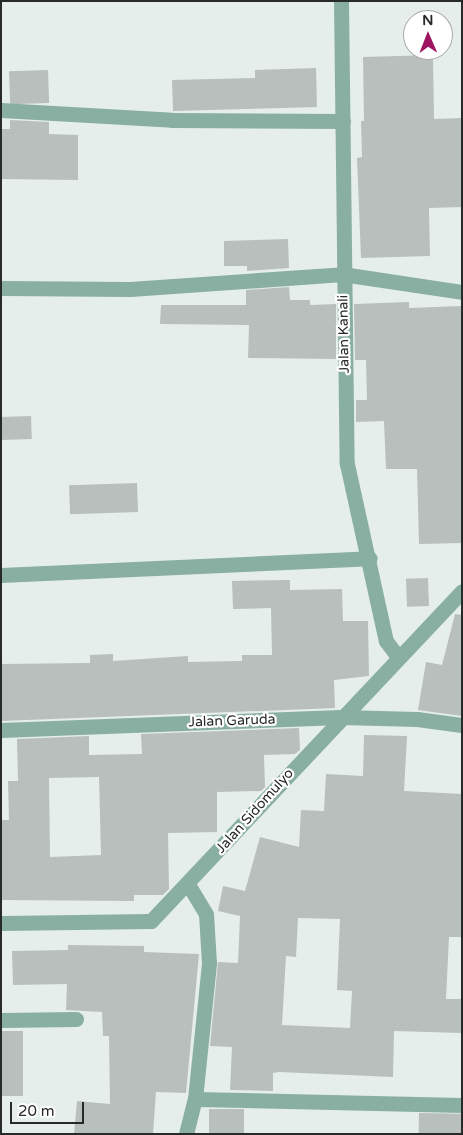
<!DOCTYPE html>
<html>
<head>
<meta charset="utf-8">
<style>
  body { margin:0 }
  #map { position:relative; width:463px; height:1135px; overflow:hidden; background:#e6eeeb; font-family:"Varela Round",sans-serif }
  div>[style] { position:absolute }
  .building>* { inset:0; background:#b8bfbc; transform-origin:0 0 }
  .street>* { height:15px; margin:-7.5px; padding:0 7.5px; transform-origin:7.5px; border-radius:7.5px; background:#89afa2 }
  span { translate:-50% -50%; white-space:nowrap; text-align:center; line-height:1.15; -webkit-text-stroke:4.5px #fff; paint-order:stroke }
  .street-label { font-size:14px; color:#282a29 }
  .frame { position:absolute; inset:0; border:2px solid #282a29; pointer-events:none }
  .north { position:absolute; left:403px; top:10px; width:50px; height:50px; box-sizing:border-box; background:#fff; border:1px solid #a9aaa9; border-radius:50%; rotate:359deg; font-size:14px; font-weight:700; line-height:20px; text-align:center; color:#282a29 }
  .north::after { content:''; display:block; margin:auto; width:18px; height:22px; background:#9e1461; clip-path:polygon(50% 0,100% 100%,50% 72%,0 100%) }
  .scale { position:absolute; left:10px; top:1102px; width:74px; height:22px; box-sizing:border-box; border:2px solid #282a29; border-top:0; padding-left:6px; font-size:15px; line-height:18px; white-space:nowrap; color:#282a29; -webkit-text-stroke:4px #fff; paint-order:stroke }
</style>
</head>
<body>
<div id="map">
  <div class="building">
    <i style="clip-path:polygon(433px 55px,434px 119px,462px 118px,462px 207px,429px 208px,430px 256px,361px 258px,357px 158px,362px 157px,361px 121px,364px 121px,363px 57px)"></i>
    <i style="clip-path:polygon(316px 68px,317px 107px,173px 111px,172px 80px,255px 78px,255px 70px)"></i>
    <i style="left:48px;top:70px;width:33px;height:39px;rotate:88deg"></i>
    <i style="clip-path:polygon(10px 120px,49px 122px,49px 134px,78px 135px,78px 180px,1px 179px,1px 129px,10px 129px)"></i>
    <i style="clip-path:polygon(288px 239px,289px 268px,247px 271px,247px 266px,224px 266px,224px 241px)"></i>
    <i style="clip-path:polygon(289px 287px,290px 300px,310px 300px,310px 305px,336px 304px,336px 359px,248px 358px,249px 325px,160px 324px,161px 305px,246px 305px,246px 290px)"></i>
    <i style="clip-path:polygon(409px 302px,409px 308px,462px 306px,462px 543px,419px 544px,417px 469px,386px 469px,384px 421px,356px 422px,356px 400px,367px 400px,366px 360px,355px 360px,354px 304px)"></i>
    <i style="left:31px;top:416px;width:23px;height:30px;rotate:88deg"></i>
    <i style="left:137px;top:483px;width:29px;height:68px;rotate:88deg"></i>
    <i style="left:428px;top:578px;width:28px;height:22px;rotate:88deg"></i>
    <i style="clip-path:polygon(290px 580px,290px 590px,342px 589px,343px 621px,368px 621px,369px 676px,334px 680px,335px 708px,1px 721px,1px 664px,90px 663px,90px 655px,113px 654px,113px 661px,188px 656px,188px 662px,242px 661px,242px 655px,272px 655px,271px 608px,233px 609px,232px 581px)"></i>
    <i style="clip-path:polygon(455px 614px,462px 615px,462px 716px,418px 710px,426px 662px,442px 665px)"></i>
    <i style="clip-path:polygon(evenodd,299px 728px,300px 750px,295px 754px,264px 755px,265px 787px,261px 791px,217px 792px,217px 832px,168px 833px,169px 889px,163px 895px,134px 895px,134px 901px,1px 900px,1px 820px,9px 820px,8px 781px,18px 781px,17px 739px,89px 736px,89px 755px,142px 754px,141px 734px,299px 728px,99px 777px,101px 855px,50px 857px,49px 778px,99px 777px)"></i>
    <i style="clip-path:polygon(evenodd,364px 735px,407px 736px,404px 791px,462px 794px,462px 937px,449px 937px,446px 999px,462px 999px,462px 1033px,394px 1031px,393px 1077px,279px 1072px,273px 1073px,273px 1091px,230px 1090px,232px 1047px,210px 1046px,218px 962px,238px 963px,240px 916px,218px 911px,223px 886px,245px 891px,260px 837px,299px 847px,301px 810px,324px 811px,326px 774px,363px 776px,364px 735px,298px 918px,340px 919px,337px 990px,352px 991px,350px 1028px,282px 1025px,286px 956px,296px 957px,298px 918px)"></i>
    <i style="clip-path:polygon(68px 945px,144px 946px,144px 952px,199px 954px,186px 1093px,156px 1092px,153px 1134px,74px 1134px,77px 1101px,110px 1104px,109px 1036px,103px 1036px,102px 1012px,66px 1010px,67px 984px,13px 985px,12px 951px,68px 950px)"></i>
    <i style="left:1px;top:1031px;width:22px;height:65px"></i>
    <i style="left:209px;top:1109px;width:35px;height:25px"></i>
    <i style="left:419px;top:1113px;width:43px;height:21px;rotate:1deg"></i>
  </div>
  <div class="street">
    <i style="left:341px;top:1px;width:463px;rotate:89.3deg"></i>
    <i style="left:347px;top:464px;width:181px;rotate:77.6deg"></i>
    <i style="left:386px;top:641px;width:21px;rotate:53deg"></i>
    <i style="left:1px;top:110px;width:171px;rotate:3.3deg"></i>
    <i style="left:172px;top:120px;width:171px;rotate:0.3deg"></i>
    <i style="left:1px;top:288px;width:129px;rotate:0.4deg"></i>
    <i style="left:130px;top:289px;width:213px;rotate:-4deg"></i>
    <i style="left:342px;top:274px;width:121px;rotate:8.5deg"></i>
    <i style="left:1px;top:575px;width:369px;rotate:-2.6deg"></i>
    <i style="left:1px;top:730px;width:340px;rotate:-2.2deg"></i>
    <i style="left:341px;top:717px;width:76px;rotate:1.5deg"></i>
    <i style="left:417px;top:719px;width:45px;rotate:7.6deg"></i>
    <i style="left:1px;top:923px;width:150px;rotate:-0.8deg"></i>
    <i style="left:151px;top:921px;width:453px;rotate:-46.7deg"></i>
    <i style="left:1px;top:1020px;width:75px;rotate:-0.8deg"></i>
    <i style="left:195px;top:1099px;width:267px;rotate:1.3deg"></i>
    <i style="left:186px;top:1134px;width:36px;rotate:-76deg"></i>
    <i style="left:195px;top:1099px;width:137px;rotate:-84.1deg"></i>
    <i style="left:209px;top:963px;width:49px;rotate:-93.5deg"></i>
    <i style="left:206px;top:914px;width:35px;rotate:-121deg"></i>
  </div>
  <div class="street-label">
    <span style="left:344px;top:334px;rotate:-91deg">Jalan Kanali</span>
    <span style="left:232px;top:721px;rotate:-2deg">Jalan Garuda</span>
    <span style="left:255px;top:811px;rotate:-48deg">Jalan Sidomulyo</span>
  </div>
  <div class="frame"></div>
  <div class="north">N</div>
  <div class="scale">20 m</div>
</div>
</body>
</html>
